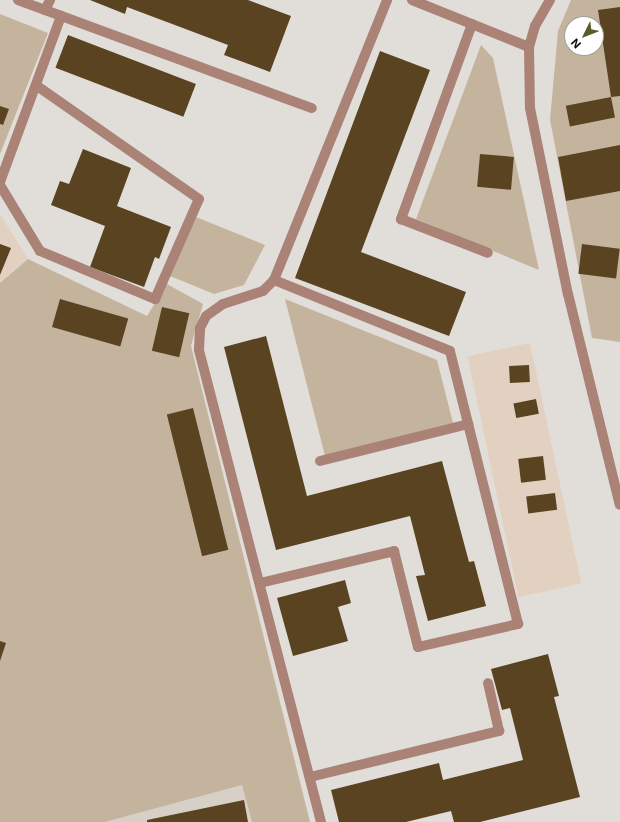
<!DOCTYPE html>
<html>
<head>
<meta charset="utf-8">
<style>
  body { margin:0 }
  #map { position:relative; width:620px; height:822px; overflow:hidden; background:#e1deda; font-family:Inter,sans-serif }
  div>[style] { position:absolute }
  .built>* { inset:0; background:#d7d0c6 }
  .industrial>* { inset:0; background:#e2d1c0; transform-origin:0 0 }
  .green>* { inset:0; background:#c4b49e }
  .building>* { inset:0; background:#5a4320; transform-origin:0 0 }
  .service>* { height:10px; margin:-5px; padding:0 5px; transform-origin:5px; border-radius:5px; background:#aa8276 }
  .minor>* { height:10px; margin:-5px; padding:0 5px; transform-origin:5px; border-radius:5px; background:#aa8276 }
  .tertiary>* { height:10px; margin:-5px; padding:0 5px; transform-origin:5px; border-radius:5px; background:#aa8276 }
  span { translate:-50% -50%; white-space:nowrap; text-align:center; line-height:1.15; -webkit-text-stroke:4px #fff; paint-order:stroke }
  .north { position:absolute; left:564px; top:16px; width:40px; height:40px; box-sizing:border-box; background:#fff; border:1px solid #9f9f9e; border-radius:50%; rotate:227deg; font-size:11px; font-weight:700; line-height:16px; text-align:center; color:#0e0e0c }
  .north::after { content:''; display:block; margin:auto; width:14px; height:18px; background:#5a5b28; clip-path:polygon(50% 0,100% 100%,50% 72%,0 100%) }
</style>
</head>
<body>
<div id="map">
  <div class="built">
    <i style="clip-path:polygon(242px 785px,252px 822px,105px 822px)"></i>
  </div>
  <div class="industrial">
    <i style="clip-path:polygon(0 214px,28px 259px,0 283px)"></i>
    <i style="left:530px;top:343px;width:246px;height:64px;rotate:78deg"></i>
  </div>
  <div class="green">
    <i style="clip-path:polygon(evenodd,571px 0,620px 0,620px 342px,592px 338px,550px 120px,558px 31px,571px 0,572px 24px,596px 24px,596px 48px,572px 48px,572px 24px)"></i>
    <i style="clip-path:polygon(0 14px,48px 33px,0 154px)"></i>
    <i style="clip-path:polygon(481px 45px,493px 58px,539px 270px,416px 219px)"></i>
    <i style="clip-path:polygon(196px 217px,265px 245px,244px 285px,214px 294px,170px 276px)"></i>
    <i style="clip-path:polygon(28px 259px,147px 316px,167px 284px,203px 304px,191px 346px,310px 822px,252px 822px,242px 785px,105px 822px,0 822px,0 283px)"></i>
    <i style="clip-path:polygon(285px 299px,437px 360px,453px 423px,325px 456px)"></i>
  </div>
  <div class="building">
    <i style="clip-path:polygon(90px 0,248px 0,291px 16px,270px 72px,224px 55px,228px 45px,127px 7px,125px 14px)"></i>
    <i style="clip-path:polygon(620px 7px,620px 96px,611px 97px,598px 10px)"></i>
    <i style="left:68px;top:35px;width:137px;height:35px;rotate:21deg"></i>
    <i style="clip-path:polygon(380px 51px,430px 70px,361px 252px,466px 292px,449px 336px,295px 278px)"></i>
    <i style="left:611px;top:97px;width:21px;height:46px;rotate:79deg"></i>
    <i style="clip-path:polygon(0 106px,9px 109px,3px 125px,0 124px)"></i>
    <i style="clip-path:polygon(620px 145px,620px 191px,566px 201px,558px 157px)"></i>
    <i style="clip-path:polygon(83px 149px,131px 168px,117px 206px,171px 227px,159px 259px,155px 257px,144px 287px,90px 267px,105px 226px,51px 205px,60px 181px,69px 184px)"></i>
    <i style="left:480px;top:154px;width:34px;height:33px;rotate:5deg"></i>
    <i style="clip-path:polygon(0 244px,11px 248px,0 275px)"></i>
    <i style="left:582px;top:244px;width:38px;height:30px;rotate:7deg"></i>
    <i style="left:60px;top:299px;width:71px;height:29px;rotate:16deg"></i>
    <i style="left:162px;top:307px;width:28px;height:45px;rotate:13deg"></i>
    <i style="clip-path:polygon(266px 336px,307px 496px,442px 461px,469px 562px,474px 561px,486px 606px,428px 621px,416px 576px,425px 575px,410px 516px,276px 550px,224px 347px)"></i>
    <i style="left:529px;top:365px;width:17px;height:20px;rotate:87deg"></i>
    <i style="left:536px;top:399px;width:15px;height:23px;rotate:79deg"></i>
    <i style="left:193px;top:408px;width:146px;height:27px;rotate:76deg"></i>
    <i style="left:543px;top:456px;width:24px;height:25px;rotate:83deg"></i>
    <i style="left:555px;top:493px;width:17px;height:29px;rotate:83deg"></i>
    <i style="clip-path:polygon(345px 580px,351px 603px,338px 607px,348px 641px,293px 656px,277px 598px)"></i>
    <i style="clip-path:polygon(0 641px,6px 643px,0 661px)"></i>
    <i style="clip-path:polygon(548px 654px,559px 696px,554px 697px,580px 797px,480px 822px,454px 822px,451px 811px,406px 822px,339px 822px,331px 790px,439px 763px,443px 780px,523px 760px,510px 708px,502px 710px,491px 669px)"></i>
    <i style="clip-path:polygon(244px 800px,248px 822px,147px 822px,147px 820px)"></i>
  </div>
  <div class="service">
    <i style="left:18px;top:0;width:313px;rotate:20.2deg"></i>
    <i style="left:45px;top:10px;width:11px;rotate:-63deg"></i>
    <i style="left:472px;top:24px;width:208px;rotate:110deg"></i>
    <i style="left:401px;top:219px;width:93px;rotate:21.3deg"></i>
    <i style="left:0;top:182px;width:177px;rotate:-69.8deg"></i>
    <i style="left:0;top:185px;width:77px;rotate:58.8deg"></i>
    <i style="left:40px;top:251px;width:125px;rotate:22.7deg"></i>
    <i style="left:155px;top:299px;width:109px;rotate:-66.3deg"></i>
    <i style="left:199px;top:199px;width:198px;rotate:-145.1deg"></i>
    <i style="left:320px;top:461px;width:153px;rotate:-14deg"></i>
    <i style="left:260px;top:583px;width:138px;rotate:-13.4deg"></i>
    <i style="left:394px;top:551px;width:99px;rotate:76deg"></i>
    <i style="left:418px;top:647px;width:103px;rotate:-13deg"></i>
    <i style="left:518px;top:624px;width:281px;rotate:-104deg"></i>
    <i style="left:450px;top:351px;width:190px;rotate:-158deg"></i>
    <i style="left:310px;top:777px;width:195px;rotate:-13.7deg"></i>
    <i style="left:499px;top:731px;width:49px;rotate:-102.9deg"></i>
  </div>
  <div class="minor">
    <i style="left:321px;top:822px;width:488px;rotate:-104.5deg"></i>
    <i style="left:199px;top:349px;width:21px;rotate:-87deg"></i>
    <i style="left:200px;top:328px;width:13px;rotate:-63deg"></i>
    <i style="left:206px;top:316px;width:21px;rotate:-35deg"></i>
    <i style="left:223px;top:304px;width:42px;rotate:-18deg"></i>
    <i style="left:263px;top:291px;width:16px;rotate:-45deg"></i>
    <i style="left:274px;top:280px;width:302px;rotate:-68deg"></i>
  </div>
  <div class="tertiary">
    <i style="left:412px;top:0;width:126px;rotate:21.9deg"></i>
    <i style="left:550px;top:0;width:30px;rotate:120deg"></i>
    <i style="left:535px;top:26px;width:22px;rotate:106deg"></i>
    <i style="left:529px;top:47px;width:61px;rotate:89.1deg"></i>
    <i style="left:530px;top:108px;width:190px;rotate:78.5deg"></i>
    <i style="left:568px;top:294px;width:217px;rotate:76.2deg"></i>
  </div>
  <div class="north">N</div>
</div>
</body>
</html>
